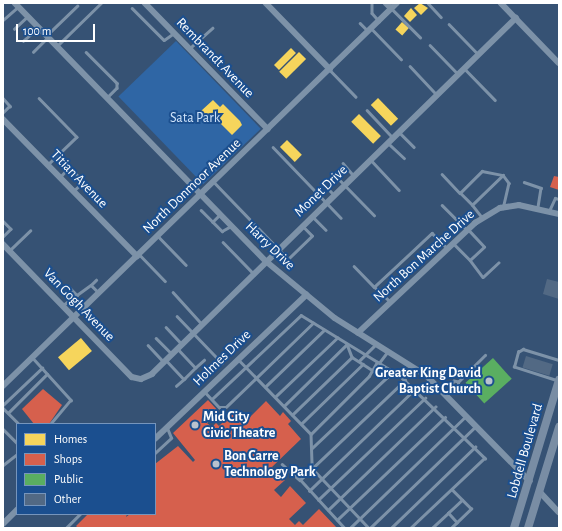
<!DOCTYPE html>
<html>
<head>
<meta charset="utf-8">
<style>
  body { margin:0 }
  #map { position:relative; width:562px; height:531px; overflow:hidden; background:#365274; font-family:"Alegreya Sans",sans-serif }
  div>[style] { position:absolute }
  .green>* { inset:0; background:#2f66a5; transform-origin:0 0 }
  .homes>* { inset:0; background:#f6d55c; transform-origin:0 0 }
  .shops>* { inset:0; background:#d6604d }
  .public>* { inset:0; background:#5aae61; transform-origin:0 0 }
  .building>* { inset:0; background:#526984; transform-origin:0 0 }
  .service>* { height:2.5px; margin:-1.25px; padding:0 1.25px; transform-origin:1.25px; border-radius:1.25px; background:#7d92a8 }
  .minor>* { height:5.5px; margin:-2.75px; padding:0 2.75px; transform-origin:2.75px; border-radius:2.75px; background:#7d92a8 }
  .secondary>* { height:8px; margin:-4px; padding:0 4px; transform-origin:4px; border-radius:4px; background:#798da4 }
  .dots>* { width:11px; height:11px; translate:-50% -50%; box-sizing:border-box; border:2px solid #1b4f8f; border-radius:50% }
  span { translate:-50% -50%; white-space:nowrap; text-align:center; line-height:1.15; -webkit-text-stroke:4px #1b4f8f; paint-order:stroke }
  .street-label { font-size:14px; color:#fff }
  .park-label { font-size:14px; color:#cfe3fa }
  .poi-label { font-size:14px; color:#fff; font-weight:700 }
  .right { translate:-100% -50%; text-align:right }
  .left { translate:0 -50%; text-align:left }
  .frame { position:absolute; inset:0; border:4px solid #fff; pointer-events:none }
  .legend { position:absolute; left:16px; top:423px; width:140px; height:92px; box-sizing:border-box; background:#1b4f8f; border:1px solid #7695bc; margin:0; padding:5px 7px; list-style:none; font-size:12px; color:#fff }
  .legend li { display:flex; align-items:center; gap:8px; height:20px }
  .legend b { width:20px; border:1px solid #7695bc }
  .scale { position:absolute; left:16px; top:24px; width:79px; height:18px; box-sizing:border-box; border:2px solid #fff; border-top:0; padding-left:5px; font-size:12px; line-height:14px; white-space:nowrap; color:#fff; -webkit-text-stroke:3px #1b4f8f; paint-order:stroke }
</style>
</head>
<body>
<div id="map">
  <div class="green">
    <i style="left:176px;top:41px;width:122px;height:80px;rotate:46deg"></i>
  </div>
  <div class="homes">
    <i style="clip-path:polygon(420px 3px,428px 8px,421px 15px,414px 8px)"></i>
    <i style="clip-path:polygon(411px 8px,417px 15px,410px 22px,404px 16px)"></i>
    <i style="left:402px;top:22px;width:9px;height:10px;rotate:41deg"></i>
    <i style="left:291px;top:48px;width:7px;height:24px;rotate:45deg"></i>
    <i style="left:299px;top:52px;width:10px;height:28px;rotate:45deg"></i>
    <i style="left:378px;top:98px;width:29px;height:10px;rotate:46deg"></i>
    <i style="clip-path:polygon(213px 100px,220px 107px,223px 104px,240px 121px,242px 125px,232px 135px,213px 116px,209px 119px,201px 111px)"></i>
    <i style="left:359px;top:114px;width:31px;height:11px;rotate:45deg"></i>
    <i style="left:287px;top:140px;width:21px;height:10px;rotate:45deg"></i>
    <i style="left:81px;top:338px;width:17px;height:30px;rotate:50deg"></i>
  </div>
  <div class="shops">
    <i style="clip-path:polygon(554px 176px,559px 177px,559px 190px,550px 187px)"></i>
    <i style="clip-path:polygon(43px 389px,62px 405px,49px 424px,34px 424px,22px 409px)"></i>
    <i style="clip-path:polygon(208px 400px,219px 412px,207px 423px,212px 427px,216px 423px,219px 426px,234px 411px,245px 422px,266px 401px,280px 416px,283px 412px,291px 421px,288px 424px,301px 439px,272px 467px,285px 480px,274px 490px,281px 497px,290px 486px,306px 503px,289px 519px,295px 525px,299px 521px,303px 525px,319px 509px,337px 528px,78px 528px,76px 526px,88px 514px,127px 514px,126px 517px,130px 514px,155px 514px,155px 464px,178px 446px,193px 462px,195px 460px,173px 433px)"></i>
  </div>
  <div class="public">
    <i style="left:493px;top:358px;width:28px;height:37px;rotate:48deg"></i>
  </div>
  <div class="building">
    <i style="clip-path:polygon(547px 279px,559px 282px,559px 299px,543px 294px)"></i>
    <i style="left:526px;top:356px;width:28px;height:12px;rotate:17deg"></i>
  </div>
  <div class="service">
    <i style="left:372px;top:3px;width:10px;rotate:90deg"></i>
    <i style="left:372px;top:13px;width:11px;rotate:49deg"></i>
    <i style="left:428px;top:3px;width:19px;rotate:47deg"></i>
    <i style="left:132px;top:8px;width:45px;rotate:45deg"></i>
    <i style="left:164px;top:40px;width:12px;rotate:-35deg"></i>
    <i style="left:392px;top:9px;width:40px;rotate:45deg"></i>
    <i style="left:3px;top:20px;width:20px;rotate:-41deg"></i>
    <i style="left:360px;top:23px;width:11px;rotate:45deg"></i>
    <i style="left:449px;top:24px;width:42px;rotate:46deg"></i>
    <i style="left:14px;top:29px;width:19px;rotate:-43deg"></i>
    <i style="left:372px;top:29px;width:42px;rotate:46deg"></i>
    <i style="left:47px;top:35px;width:42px;rotate:-44deg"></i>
    <i style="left:23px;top:41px;width:20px;rotate:-41deg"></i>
    <i style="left:430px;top:45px;width:40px;rotate:46deg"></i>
    <i style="left:57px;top:46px;width:62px;rotate:-44.3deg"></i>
    <i style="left:190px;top:48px;width:30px;rotate:-42deg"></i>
    <i style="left:33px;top:52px;width:21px;rotate:-45deg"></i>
    <i style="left:86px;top:52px;width:44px;rotate:45deg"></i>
    <i style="left:117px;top:83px;width:5px;rotate:90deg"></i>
    <i style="left:117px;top:88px;width:14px;rotate:135deg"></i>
    <i style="left:410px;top:66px;width:40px;rotate:47deg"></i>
    <i style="left:465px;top:69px;width:43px;rotate:45.9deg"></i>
    <i style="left:330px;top:70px;width:37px;rotate:46deg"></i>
    <i style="left:3px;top:98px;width:11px;rotate:49deg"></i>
    <i style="left:10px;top:106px;width:10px;rotate:135deg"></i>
    <i style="left:39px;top:98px;width:54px;rotate:45.7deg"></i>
    <i style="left:77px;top:137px;width:40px;rotate:136deg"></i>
    <i style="left:367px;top:110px;width:38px;rotate:47deg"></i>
    <i style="left:399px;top:132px;width:21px;rotate:45deg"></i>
    <i style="left:388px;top:143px;width:22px;rotate:43deg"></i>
    <i style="left:273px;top:147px;width:98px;rotate:46.2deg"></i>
    <i style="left:371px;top:160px;width:41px;rotate:47deg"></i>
    <i style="left:343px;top:163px;width:17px;rotate:50deg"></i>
    <i style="left:333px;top:173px;width:59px;rotate:45.7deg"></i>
    <i style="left:442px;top:174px;width:26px;rotate:47deg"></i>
    <i style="left:60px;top:177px;width:13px;rotate:-48deg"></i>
    <i style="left:69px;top:167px;width:21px;rotate:45deg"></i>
    <i style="left:84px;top:182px;width:13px;rotate:138deg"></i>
    <i style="left:214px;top:182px;width:107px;rotate:46.1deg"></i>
    <i style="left:288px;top:259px;width:33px;rotate:-44deg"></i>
    <i style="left:312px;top:236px;width:13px;rotate:-135deg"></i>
    <i style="left:524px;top:182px;width:18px;rotate:19deg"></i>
    <i style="left:541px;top:188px;width:20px;rotate:99deg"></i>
    <i style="left:323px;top:183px;width:16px;rotate:47deg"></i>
    <i style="left:442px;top:205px;width:35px;rotate:45deg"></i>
    <i style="left:472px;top:205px;width:17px;rotate:-135deg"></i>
    <i style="left:460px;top:193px;width:31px;rotate:-45deg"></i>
    <i style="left:482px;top:171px;width:21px;rotate:11deg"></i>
    <i style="left:201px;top:210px;width:17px;rotate:45deg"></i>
    <i style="left:549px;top:211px;width:14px;rotate:-65deg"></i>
    <i style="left:555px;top:198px;width:4px;rotate:14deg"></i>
    <i style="left:220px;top:215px;width:10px;rotate:135deg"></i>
    <i style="left:213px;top:222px;width:13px;rotate:45deg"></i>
    <i style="left:222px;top:231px;width:10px;rotate:-29deg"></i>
    <i style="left:313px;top:217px;width:18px;rotate:45deg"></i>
    <i style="left:482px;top:218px;width:16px;rotate:-128deg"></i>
    <i style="left:472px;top:205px;width:43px;rotate:-44.1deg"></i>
    <i style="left:503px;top:175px;width:10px;rotate:53deg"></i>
    <i style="left:509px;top:183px;width:26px;rotate:103deg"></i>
    <i style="left:3px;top:221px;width:11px;rotate:45deg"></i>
    <i style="left:11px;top:229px;width:11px;rotate:135deg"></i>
    <i style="left:158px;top:236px;width:40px;rotate:46deg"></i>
    <i style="left:223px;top:242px;width:45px;rotate:45.9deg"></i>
    <i style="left:453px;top:243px;width:24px;rotate:45deg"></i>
    <i style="left:470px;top:260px;width:19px;rotate:-43deg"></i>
    <i style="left:484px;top:247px;width:23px;rotate:-133deg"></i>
    <i style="left:10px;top:250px;width:28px;rotate:-44deg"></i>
    <i style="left:140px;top:255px;width:36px;rotate:46deg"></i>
    <i style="left:470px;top:260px;width:21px;rotate:53deg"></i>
    <i style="left:483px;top:277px;width:21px;rotate:-43deg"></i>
    <i style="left:354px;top:266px;width:29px;rotate:46deg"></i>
    <i style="left:91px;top:285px;width:7px;rotate:-45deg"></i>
    <i style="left:68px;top:286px;width:13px;rotate:45deg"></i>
    <i style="left:173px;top:292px;width:43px;rotate:47.8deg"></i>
    <i style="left:390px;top:302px;width:22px;rotate:-137deg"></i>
    <i style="left:374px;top:287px;width:79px;rotate:-43deg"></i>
    <i style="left:432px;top:233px;width:21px;rotate:45deg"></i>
    <i style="left:63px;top:305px;width:34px;rotate:-36deg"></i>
    <i style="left:91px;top:285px;width:11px;rotate:45deg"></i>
    <i style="left:177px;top:316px;width:65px;rotate:46.2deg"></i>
    <i style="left:166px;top:327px;width:23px;rotate:47deg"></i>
    <i style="left:156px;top:338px;width:23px;rotate:45deg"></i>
    <i style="left:347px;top:344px;width:14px;rotate:69deg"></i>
    <i style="left:352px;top:357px;width:24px;rotate:33deg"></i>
    <i style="left:372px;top:370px;width:16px;rotate:30deg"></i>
    <i style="left:386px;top:378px;width:10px;rotate:-37deg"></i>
    <i style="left:148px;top:345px;width:23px;rotate:47deg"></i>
    <i style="left:33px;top:358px;width:57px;rotate:47.9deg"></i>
    <i style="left:71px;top:400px;width:31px;rotate:130deg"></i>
    <i style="left:166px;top:360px;width:26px;rotate:47deg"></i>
    <i style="left:184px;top:379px;width:16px;rotate:-45deg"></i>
    <i style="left:195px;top:368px;width:26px;rotate:-133deg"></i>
    <i style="left:239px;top:360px;width:103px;rotate:45.8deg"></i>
    <i style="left:311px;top:434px;width:34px;rotate:88deg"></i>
    <i style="left:312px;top:468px;width:83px;rotate:46.5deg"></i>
    <i style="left:359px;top:361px;width:24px;rotate:-45deg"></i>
    <i style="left:379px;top:363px;width:15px;rotate:-53deg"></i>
    <i style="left:195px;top:368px;width:12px;rotate:-42deg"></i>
    <i style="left:558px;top:381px;width:46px;rotate:-162.3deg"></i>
    <i style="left:514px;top:367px;width:16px;rotate:-75deg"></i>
    <i style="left:518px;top:352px;width:6px;rotate:-31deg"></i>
    <i style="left:523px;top:349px;width:38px;rotate:17deg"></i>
    <i style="left:458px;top:382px;width:4px;rotate:-166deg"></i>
    <i style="left:454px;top:381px;width:11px;rotate:117deg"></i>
    <i style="left:449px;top:391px;width:10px;rotate:-24deg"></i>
    <i style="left:458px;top:387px;width:5px;rotate:-90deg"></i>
    <i style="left:458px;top:382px;width:38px;rotate:-45deg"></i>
    <i style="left:176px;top:386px;width:11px;rotate:-41deg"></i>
    <i style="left:265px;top:387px;width:82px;rotate:-44deg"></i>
    <i style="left:205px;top:392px;width:21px;rotate:47deg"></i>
    <i style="left:219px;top:407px;width:7px"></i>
    <i style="left:226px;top:407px;width:121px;rotate:-44deg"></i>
    <i style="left:275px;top:397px;width:86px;rotate:-43.6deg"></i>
    <i style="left:212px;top:399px;width:122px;rotate:-43.3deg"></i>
    <i style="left:301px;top:315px;width:115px;rotate:31.5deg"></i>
    <i style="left:399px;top:375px;width:120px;rotate:44deg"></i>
    <i style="left:485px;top:458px;width:102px;rotate:136.6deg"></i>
    <i style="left:3px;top:405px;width:54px;rotate:-43.5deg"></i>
    <i style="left:284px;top:406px;width:88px;rotate:-44.5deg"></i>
    <i style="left:3px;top:408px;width:23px;rotate:45deg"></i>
    <i style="left:8px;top:413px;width:55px;rotate:-45deg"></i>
    <i style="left:292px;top:415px;width:83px;rotate:-44deg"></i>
    <i style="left:301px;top:424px;width:86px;rotate:-44.1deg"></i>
    <i style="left:3px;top:429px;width:20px;rotate:45deg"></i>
    <i style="left:311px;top:434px;width:82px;rotate:-45deg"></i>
    <i style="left:369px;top:376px;width:16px;rotate:-60deg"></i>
    <i style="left:311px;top:449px;width:103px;rotate:-43.4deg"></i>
    <i style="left:155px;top:453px;width:22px;rotate:-43deg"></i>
    <i style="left:171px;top:438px;width:11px;rotate:-112deg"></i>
    <i style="left:282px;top:464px;width:24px;rotate:42deg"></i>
    <i style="left:3px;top:465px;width:18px;rotate:-38deg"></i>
    <i style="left:309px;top:491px;width:149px;rotate:-43.9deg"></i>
    <i style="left:318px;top:500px;width:148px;rotate:-43.6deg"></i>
    <i style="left:328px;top:510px;width:149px;rotate:-43.9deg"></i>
    <i style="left:337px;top:520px;width:149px;rotate:-43.6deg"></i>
    <i style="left:457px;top:523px;width:13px;rotate:-132deg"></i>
    <i style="left:448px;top:513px;width:19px;rotate:-43deg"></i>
    <i style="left:66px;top:528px;width:20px;rotate:-45deg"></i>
    <i style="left:344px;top:528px;width:65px;rotate:-132.5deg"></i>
    <i style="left:300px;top:480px;width:145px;rotate:-43.6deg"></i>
    <i style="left:350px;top:528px;width:161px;rotate:-44deg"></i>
    <i style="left:370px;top:528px;width:147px;rotate:-43.9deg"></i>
    <i style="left:391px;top:528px;width:117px;rotate:-44deg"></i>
    <i style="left:432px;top:528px;width:22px;rotate:-43deg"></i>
    <i style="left:451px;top:528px;width:28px;rotate:-44deg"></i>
    <i style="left:471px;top:509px;width:27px;rotate:-135deg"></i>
  </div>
  <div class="minor">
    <i style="left:15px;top:3px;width:360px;rotate:45.8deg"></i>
    <i style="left:266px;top:261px;width:89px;rotate:39.6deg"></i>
    <i style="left:335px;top:318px;width:109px;rotate:32.2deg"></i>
    <i style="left:427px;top:376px;width:147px;rotate:45.6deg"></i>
    <i style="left:145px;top:3px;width:176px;rotate:45.7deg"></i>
    <i style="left:266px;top:3px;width:92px;rotate:45.9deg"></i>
    <i style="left:386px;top:3px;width:7px;rotate:45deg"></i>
    <i style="left:501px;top:3px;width:83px;rotate:46deg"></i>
    <i style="left:3px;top:119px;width:192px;rotate:45.6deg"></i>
    <i style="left:3px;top:244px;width:185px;rotate:45.9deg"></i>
    <i style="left:132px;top:377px;width:9px;rotate:13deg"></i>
    <i style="left:141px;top:379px;width:12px;rotate:-24deg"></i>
    <i style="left:152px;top:374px;width:509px;rotate:-44.36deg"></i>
    <i style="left:358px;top:333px;width:161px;rotate:-43.2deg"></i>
    <i style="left:475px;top:223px;width:29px;rotate:-31deg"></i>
    <i style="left:500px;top:208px;width:19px;rotate:-9deg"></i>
    <i style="left:519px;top:205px;width:41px;rotate:12.7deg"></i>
    <i style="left:3px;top:386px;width:549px;rotate:-44.19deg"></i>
    <i style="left:155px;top:439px;width:209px;rotate:-43.6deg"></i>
    <i style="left:541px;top:493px;width:26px;rotate:47deg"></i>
    <i style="left:3px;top:524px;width:20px;rotate:-45deg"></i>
  </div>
  <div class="secondary">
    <i style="left:514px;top:528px;width:155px;rotate:-73.1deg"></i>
    <i style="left:528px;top:528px;width:106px;rotate:-72.9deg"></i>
  </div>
  <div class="dots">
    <i style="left:489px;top:381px;background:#b9c2ce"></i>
    <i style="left:195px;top:425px;background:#b9c2ce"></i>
    <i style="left:216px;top:464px;background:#b9c2ce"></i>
  </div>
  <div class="street-label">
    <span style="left:215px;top:58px;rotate:46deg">Rembrandt Avenue</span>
    <span style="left:79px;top:179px;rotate:46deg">Titian Avenue</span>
    <span style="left:192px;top:186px;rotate:-44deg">North Donmoor Avenue</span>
    <span style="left:321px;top:191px;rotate:-44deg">Monet Drive</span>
    <span style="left:270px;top:246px;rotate:44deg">Harry Drive</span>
    <span style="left:424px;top:256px;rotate:-42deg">North Bon Marche Drive</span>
    <span style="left:79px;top:305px;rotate:46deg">Van Gogh Avenue</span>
    <span style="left:222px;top:358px;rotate:-44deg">Holmes Drive</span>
    <span style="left:525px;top:451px;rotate:-74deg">Lobdell Boulevard</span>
  </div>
  <div class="park-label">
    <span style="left:195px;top:118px">Sata Park</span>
  </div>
  <div class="poi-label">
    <span class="right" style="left:481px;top:381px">Greater King David<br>Baptist Church</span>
    <span class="left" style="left:203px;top:425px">Mid City<br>Civic Theatre</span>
    <span class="left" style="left:224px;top:464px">Bon Carre<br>Technology Park</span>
  </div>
  <div class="frame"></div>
  <ul class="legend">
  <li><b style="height:11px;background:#f6d55c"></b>Homes</li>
  <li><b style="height:11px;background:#d6604d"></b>Shops</li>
  <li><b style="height:11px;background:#5aae61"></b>Public</li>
  <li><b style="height:11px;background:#526984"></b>Other</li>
  </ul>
  <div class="scale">100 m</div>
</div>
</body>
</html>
